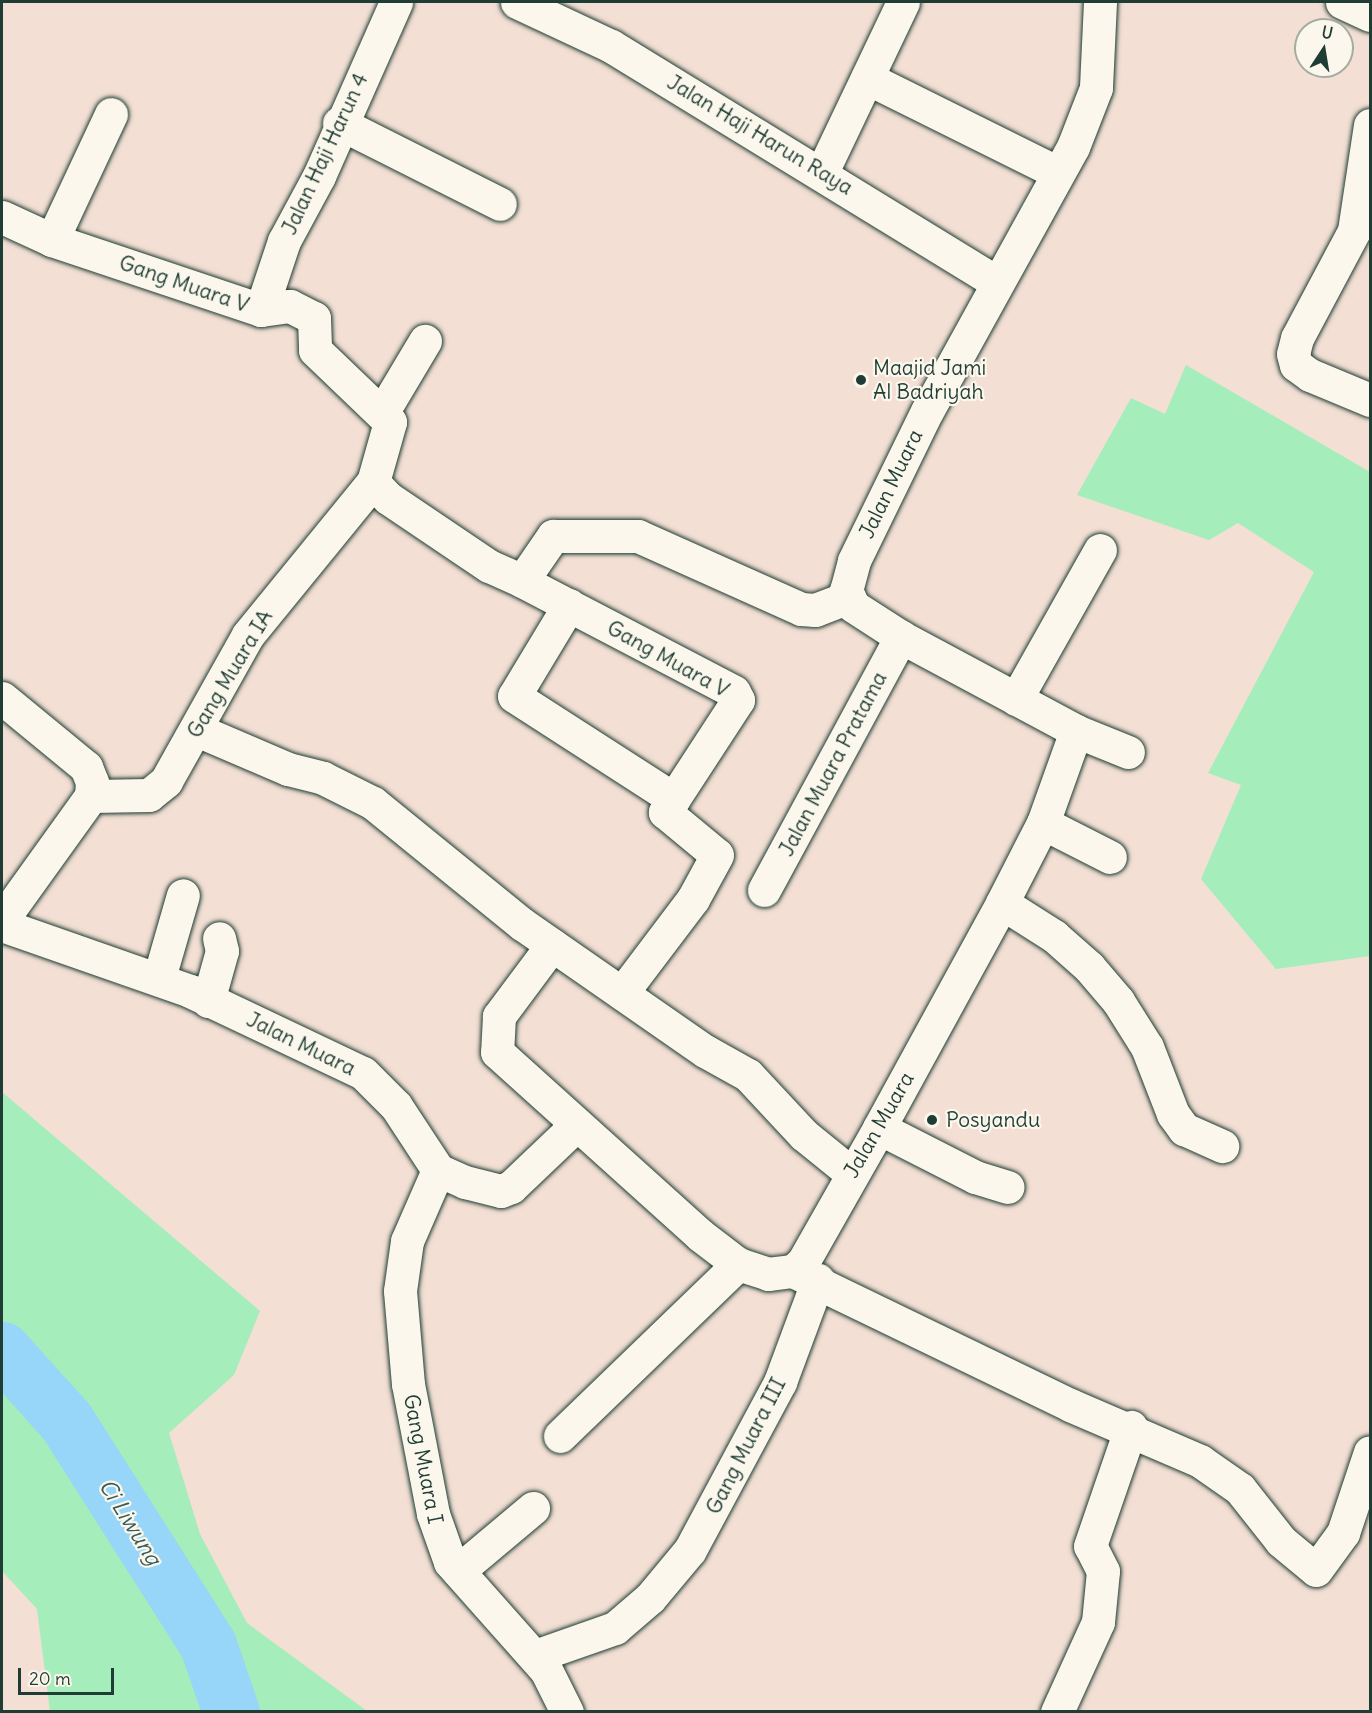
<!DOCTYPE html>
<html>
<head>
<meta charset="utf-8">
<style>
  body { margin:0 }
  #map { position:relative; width:1372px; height:1713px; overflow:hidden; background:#f3dfd4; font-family:Delius,sans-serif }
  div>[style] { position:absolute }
  .green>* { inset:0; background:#a5edba }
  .river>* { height:57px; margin:-28.5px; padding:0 28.5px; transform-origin:28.5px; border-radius:28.5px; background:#97d6f8 }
  .roads { filter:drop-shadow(0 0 2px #1f3d34) drop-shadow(0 0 2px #1f3d34) }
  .street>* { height:33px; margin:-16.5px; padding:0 16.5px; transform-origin:16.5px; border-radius:16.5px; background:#fbf7ec }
  .dots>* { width:16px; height:16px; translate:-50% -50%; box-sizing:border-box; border:3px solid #fbf7ec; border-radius:50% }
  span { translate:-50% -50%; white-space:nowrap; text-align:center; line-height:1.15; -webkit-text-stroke:4.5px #fbf7ec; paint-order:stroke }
  .street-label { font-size:21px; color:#1f3d34 }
  .poi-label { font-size:21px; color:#1f3d34 }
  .left { translate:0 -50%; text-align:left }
  .water-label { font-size:22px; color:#375c5b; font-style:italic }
  .frame { position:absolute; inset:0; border:3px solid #1f3d34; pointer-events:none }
  .north { position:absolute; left:1294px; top:18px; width:60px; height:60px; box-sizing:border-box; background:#fbf7ec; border:2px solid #a3ada2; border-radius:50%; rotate:12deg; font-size:16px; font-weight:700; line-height:24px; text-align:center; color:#1f3d34 }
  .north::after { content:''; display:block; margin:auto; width:21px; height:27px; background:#1f3d34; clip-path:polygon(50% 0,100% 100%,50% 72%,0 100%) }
  .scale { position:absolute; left:18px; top:1668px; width:96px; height:27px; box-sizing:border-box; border:3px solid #1f3d34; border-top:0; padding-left:8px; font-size:18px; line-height:21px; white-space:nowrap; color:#1f3d34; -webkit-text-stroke:4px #fbf7ec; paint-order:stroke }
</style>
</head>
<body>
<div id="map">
  <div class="green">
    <i style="clip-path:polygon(1186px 365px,1370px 472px,1370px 956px,1276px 969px,1201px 879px,1241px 785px,1208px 773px,1314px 572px,1238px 523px,1209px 540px,1077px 495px,1131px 398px,1165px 414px)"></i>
    <i style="clip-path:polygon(2px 1092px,260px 1311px,234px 1375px,169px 1433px,200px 1534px,247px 1623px,367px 1711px,50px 1711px,37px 1609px,2px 1571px)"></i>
  </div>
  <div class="river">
    <i style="left:2px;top:1350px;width:96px;rotate:48deg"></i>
    <i style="left:66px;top:1421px;width:265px;rotate:57.6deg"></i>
    <i style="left:208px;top:1645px;width:71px;rotate:71.1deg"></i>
  </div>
  <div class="roads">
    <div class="street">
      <i style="left:517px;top:2px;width:104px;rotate:25.1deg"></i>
      <i style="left:611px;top:46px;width:450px;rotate:31.5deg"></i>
      <i style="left:1100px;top:2px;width:86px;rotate:92.7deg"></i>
      <i style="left:1096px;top:88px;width:63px;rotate:111.3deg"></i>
      <i style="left:1073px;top:147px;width:302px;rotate:118.9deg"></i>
      <i style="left:927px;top:411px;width:167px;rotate:116deg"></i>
      <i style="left:854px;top:561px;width:30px;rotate:105deg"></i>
      <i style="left:846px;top:590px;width:17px;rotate:66deg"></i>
      <i style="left:853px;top:606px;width:57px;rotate:32.9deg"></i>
      <i style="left:901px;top:637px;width:199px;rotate:28.2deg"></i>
      <i style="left:1076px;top:731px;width:56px;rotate:22deg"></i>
      <i style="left:1342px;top:2px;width:31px;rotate:25deg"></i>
      <i style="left:867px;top:78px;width:213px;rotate:26.4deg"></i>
      <i style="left:339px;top:123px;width:180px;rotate:26.7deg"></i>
      <i style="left:1370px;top:125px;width:107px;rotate:98.6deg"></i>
      <i style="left:1354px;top:231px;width:121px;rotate:118deg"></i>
      <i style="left:1297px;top:338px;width:16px;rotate:104deg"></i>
      <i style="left:1293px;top:354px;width:11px;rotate:75deg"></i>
      <i style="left:1296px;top:365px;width:17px;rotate:36deg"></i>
      <i style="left:1310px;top:375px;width:65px;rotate:22.6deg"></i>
      <i style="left:822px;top:172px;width:188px;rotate:-64.5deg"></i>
      <i style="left:2px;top:217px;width:55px;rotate:24.7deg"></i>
      <i style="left:52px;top:240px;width:220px;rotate:18.5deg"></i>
      <i style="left:261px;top:310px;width:29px;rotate:-8deg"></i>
      <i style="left:290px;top:306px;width:27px;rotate:27deg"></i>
      <i style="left:314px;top:318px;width:32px;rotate:88deg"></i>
      <i style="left:315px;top:350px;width:104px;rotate:43.8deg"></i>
      <i style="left:390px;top:422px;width:62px;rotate:105.8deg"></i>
      <i style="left:373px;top:482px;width:22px;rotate:47deg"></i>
      <i style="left:388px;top:498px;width:122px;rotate:34deg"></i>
      <i style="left:489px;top:566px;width:36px;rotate:24deg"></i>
      <i style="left:522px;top:581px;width:55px;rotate:-55.4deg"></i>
      <i style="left:553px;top:536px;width:85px"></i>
      <i style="left:638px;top:536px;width:179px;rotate:24.1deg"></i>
      <i style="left:801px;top:609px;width:14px;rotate:4deg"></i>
      <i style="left:815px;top:610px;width:34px;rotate:-21deg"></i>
      <i style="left:52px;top:240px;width:139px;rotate:-64.9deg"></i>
      <i style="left:261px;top:310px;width:73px;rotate:-71.6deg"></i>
      <i style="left:284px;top:241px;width:74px;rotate:-61.7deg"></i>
      <i style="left:319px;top:176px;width:190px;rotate:-66.1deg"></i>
      <i style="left:382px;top:413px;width:84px;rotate:-59.2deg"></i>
      <i style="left:522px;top:581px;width:239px;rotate:27.6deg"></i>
      <i style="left:734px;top:692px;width:9px;rotate:63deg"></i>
      <i style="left:738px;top:700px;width:134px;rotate:123.1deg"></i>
      <i style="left:665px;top:812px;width:67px;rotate:39.6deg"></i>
      <i style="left:717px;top:855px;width:50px;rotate:118.6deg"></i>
      <i style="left:693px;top:899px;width:118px;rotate:127.1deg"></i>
      <i style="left:569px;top:605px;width:106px;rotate:121.1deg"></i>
      <i style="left:514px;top:696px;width:190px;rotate:32.8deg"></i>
      <i style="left:2px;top:698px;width:109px;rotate:39.4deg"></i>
      <i style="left:86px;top:767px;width:16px;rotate:68deg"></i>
      <i style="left:92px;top:782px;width:14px;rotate:94deg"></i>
      <i style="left:91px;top:796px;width:153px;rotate:125.7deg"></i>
      <i style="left:1016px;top:699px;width:171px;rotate:-60.6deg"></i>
      <i style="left:197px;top:730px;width:99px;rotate:23.2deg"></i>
      <i style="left:288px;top:769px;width:36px;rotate:14deg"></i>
      <i style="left:323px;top:778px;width:56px;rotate:26.6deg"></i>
      <i style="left:373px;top:803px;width:192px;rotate:39.1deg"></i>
      <i style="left:522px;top:924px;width:223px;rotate:34.8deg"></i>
      <i style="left:705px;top:1051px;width:49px;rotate:29.2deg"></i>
      <i style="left:748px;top:1075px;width:82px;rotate:47deg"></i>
      <i style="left:804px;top:1135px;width:60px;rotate:39deg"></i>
      <i style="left:91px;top:796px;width:58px;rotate:-1deg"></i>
      <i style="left:149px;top:795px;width:22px;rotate:-39deg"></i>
      <i style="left:166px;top:781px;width:167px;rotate:-60.7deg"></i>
      <i style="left:248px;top:635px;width:198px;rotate:-50.8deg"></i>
      <i style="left:1043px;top:823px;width:75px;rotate:26.9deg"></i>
      <i style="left:764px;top:890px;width:288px;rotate:-61.6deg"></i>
      <i style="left:1002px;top:903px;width:62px;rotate:32.4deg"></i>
      <i style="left:1054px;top:936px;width:47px;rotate:41.5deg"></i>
      <i style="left:1089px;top:967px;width:45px;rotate:49.5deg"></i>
      <i style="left:1118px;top:1001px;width:54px;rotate:57.8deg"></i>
      <i style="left:1147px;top:1047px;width:72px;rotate:68.8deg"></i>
      <i style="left:1173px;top:1114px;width:19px;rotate:54deg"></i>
      <i style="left:1184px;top:1129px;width:42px;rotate:24.1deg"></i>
      <i style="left:2px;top:925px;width:199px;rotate:19.3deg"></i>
      <i style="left:190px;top:991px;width:191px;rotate:25.4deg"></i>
      <i style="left:363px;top:1073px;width:47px;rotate:45deg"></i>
      <i style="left:396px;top:1106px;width:77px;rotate:56.7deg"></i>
      <i style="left:438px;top:1170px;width:30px;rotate:24deg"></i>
      <i style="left:465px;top:1182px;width:37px;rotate:14deg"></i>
      <i style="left:501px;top:1191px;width:11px;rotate:-22deg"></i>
      <i style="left:511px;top:1187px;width:90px;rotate:-43.6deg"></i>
      <i style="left:552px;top:945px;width:89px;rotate:126.7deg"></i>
      <i style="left:499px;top:1016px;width:36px;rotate:93deg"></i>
      <i style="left:497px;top:1052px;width:273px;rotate:42deg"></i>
      <i style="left:700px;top:1235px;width:48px;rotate:37.3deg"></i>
      <i style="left:738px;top:1264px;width:32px;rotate:18deg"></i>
      <i style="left:768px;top:1274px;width:25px;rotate:-7deg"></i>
      <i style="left:793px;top:1271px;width:13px;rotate:-42deg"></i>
      <i style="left:803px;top:1262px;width:154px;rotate:-60.4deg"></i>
      <i style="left:879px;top:1128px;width:256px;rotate:-61.3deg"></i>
      <i style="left:1002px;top:903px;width:90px;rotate:-62.9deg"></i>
      <i style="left:1043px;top:823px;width:98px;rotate:-70.3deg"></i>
      <i style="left:159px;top:978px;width:86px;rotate:-73.9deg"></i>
      <i style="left:208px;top:1001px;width:52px;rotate:-74.4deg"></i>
      <i style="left:222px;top:951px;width:13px;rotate:-103deg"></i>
      <i style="left:879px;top:1128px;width:108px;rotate:27deg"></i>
      <i style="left:975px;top:1177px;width:34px;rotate:17deg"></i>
      <i style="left:438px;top:1170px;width:77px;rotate:113.6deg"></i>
      <i style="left:407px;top:1241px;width:50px;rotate:98deg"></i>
      <i style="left:400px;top:1291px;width:93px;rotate:85.1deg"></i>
      <i style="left:408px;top:1384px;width:132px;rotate:79.1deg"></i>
      <i style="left:433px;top:1514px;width:51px;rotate:70.5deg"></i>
      <i style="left:450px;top:1562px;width:144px;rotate:48.4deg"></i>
      <i style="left:546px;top:1670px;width:47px;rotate:63.4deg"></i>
      <i style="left:793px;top:1271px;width:308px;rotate:25.8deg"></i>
      <i style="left:1070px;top:1405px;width:142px;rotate:23.3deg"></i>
      <i style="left:1200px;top:1461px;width:49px;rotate:35deg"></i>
      <i style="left:1240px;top:1489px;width:66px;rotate:51.7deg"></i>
      <i style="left:1281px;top:1541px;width:45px;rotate:39.6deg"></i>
      <i style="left:1316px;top:1570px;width:46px;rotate:-53.9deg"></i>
      <i style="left:1343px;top:1533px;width:85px;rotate:-71.6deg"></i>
      <i style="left:560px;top:1436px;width:248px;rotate:-44deg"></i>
      <i style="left:458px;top:1571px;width:98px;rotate:-40deg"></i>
      <i style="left:535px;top:1656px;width:85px;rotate:-19.3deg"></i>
      <i style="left:615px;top:1628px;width:46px;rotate:-40.6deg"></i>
      <i style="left:650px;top:1598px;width:62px;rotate:-50.2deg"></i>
      <i style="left:690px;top:1550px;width:191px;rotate:-61.8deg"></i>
      <i style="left:780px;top:1382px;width:109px;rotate:-69.6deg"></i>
      <i style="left:1057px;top:1712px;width:99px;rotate:-65.5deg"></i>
      <i style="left:1098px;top:1622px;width:51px;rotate:-84.4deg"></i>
      <i style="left:1103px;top:1571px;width:28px;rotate:-117deg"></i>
      <i style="left:1090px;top:1546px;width:126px;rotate:-71deg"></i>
    </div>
  </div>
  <div class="dots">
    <i style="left:861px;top:380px;background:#1f3d34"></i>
    <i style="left:932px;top:1120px;background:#1f3d34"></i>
  </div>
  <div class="street-label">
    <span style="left:760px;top:135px;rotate:31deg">Jalan Haji Harun Raya</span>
    <span style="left:325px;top:154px;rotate:-65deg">Jalan Haji Harun 4</span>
    <span style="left:184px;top:284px;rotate:19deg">Gang Muara V</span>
    <span style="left:891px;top:484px;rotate:-64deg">Jalan Muara</span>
    <span style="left:668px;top:659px;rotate:29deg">Gang Muara V</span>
    <span style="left:230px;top:674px;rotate:-59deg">Gang Muara IA</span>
    <span style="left:833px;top:764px;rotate:-62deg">Jalan Muara Pratama</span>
    <span style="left:301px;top:1044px;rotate:26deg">Jalan Muara</span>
    <span style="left:879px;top:1125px;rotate:-60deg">Jalan Muara</span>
    <span style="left:746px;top:1446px;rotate:-63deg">Gang Muara III</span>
    <span style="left:423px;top:1459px;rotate:79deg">Gang Muara I</span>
  </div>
  <div class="poi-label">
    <span class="left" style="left:873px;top:380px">Maajid Jami<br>Al Badriyah</span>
    <span class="left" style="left:946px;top:1120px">Posyandu</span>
  </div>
  <div class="water-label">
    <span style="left:130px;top:1522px;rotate:58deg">Ci Liwung</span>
  </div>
  <div class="frame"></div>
  <div class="north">U</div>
  <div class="scale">20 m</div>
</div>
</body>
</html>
